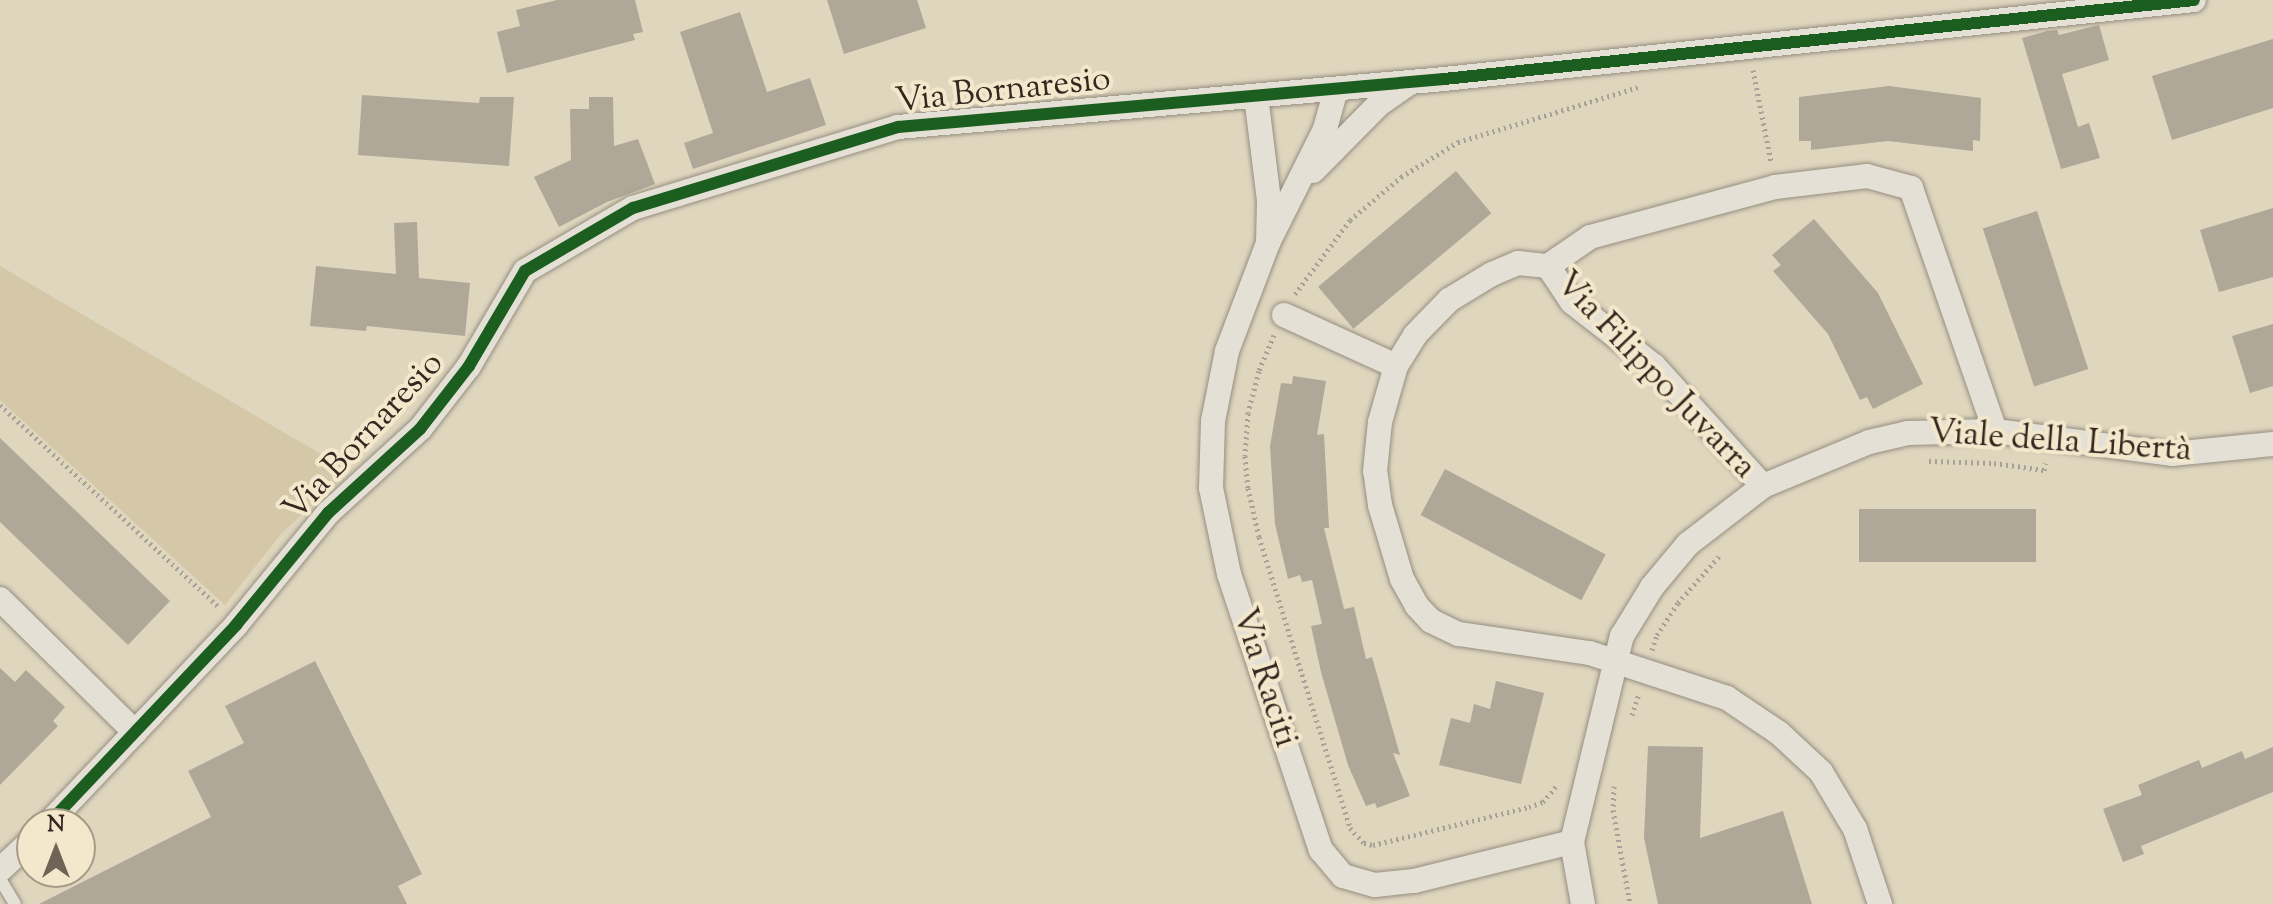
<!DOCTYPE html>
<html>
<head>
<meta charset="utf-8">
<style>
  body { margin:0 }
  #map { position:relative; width:2273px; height:904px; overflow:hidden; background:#dfd6be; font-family:"Sorts Mill Goudy",serif }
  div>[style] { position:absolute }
  .green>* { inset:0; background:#d5c8a9 }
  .building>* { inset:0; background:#afa798; transform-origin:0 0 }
  .path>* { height:5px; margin-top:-2.5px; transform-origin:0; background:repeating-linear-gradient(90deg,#a7a198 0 2px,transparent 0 6px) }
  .roads { filter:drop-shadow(0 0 2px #958e80) drop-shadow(0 0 2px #958e80) }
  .service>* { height:12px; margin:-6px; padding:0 6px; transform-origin:6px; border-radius:6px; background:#e5e0d5 }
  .minor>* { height:24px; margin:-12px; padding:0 12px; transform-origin:12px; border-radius:12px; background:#e5e0d5 }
  .cycleway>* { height:12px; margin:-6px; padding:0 6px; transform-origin:6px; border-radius:6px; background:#1b5e20 }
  span { translate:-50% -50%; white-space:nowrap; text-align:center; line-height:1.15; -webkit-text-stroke:8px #f3e8cc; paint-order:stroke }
  .street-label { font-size:34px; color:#342720 }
  .north { position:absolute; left:16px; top:808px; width:80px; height:80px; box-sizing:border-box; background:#f3e8cc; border:2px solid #a79b87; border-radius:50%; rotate:0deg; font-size:22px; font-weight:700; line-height:32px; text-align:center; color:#342720 }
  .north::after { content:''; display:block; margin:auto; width:28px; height:36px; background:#706457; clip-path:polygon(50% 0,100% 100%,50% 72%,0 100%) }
</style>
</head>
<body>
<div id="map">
  <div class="green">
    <i style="clip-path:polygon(0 266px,350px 471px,282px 533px,225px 605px,0 400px)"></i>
  </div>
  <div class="building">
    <i style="clip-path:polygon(557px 0,635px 0,643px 32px,633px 34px,635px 40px,507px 73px,497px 32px,520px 26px,516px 10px)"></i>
    <i style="clip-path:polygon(827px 0,917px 0,926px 28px,844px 54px)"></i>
    <i style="clip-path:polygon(740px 12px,767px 92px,810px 78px,826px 125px,693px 169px,684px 143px,713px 133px,680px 32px)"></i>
    <i style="clip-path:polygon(2099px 25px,2109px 60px,2062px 74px,2078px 127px,2089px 123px,2100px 158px,2061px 169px,2022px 38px,2047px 31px,2057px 30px,2059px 35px)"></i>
    <i style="clip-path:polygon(2273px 39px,2273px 108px,2172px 140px,2152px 76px)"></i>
    <i style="clip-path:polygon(1889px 86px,1981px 98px,1980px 141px,1973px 140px,1973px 151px,1888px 141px,1811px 150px,1811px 141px,1799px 141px,1799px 97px)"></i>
    <i style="clip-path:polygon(362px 95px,479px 103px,480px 97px,514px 97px,509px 166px,358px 155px)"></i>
    <i style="clip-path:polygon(589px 97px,613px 97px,614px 146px,638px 139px,655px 184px,607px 202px,559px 227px,534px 177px,571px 160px,570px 109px,589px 109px)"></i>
    <i style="left:1456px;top:171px;width:55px;height:180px;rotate:50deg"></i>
    <i style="clip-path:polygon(2273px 208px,2273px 277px,2219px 292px,2200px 230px)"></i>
    <i style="left:2037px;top:211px;width:166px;height:57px;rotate:72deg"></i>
    <i style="clip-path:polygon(1814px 219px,1878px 293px,1923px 384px,1873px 409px,1867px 397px,1860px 400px,1828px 334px,1773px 271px,1781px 265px,1772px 255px)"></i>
    <i style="clip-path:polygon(417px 222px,419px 278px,470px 283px,465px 336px,367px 326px,366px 331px,310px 326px,316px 266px,396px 274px,394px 223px)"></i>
    <i style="clip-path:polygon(2273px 324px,2273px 386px,2250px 393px,2232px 336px)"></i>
    <i style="clip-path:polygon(1293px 376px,1326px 381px,1317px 435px,1324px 434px,1329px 528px,1324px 528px,1344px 609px,1354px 607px,1366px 659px,1372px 657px,1400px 755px,1393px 753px,1410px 796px,1377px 808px,1375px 803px,1366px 806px,1348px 765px,1321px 672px,1311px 626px,1322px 624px,1312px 580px,1302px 582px,1300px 575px,1288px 579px,1275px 524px,1270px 446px,1281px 383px,1292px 384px)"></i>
    <i style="clip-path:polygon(0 438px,170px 601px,128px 645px,0 522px)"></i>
    <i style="left:1445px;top:469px;width:182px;height:52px;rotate:28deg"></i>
    <i style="left:1859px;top:509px;width:177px;height:53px"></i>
    <i style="clip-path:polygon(315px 661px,422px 874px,398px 886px,407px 904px,39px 904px,211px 817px,188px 771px,244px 743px,225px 706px)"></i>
    <i style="clip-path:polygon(0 668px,15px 682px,26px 670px,65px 707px,53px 721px,58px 726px,0 785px)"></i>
    <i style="clip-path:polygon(1496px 681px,1544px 693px,1521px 784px,1439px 765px,1451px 718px,1470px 723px,1474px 704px,1490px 709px)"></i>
    <i style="clip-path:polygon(1648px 746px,1703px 747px,1700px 838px,1783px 811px,1812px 904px,1658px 904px,1644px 838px)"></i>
    <i style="clip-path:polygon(2273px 747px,2273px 792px,2141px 846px,2144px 854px,2123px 862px,2103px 809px,2142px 795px,2138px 785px,2199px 760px,2202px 768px,2242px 751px,2245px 759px)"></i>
  </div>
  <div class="path">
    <i style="left:1753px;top:70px;width:94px;rotate:78.9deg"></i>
    <i style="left:1295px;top:294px;width:92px;rotate:-53.4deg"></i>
    <i style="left:1350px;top:220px;width:67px;rotate:-40.1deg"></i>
    <i style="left:1401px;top:177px;width:67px;rotate:-31.6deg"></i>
    <i style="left:1458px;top:142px;width:192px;rotate:-16.9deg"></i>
    <i style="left:1274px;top:335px;width:39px;rotate:113deg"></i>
    <i style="left:1259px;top:371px;width:43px;rotate:104.7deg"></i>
    <i style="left:1248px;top:413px;width:43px;rotate:94deg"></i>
    <i style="left:1245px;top:456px;width:32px;rotate:85deg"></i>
    <i style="left:1248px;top:488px;width:50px;rotate:77.3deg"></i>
    <i style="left:1259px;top:537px;width:305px;rotate:72.6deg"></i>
    <i style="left:1350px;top:828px;width:21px;rotate:47deg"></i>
    <i style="left:1364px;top:843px;width:9px;rotate:13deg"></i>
    <i style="left:1373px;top:845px;width:161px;rotate:-13.7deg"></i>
    <i style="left:1529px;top:807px;width:15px;rotate:-20deg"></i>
    <i style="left:1543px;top:802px;width:23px;rotate:-50deg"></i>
    <i style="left:0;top:405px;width:298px;rotate:42.7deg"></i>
    <i style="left:1929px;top:461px;width:65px;rotate:1.8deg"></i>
    <i style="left:1994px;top:463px;width:50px;rotate:8deg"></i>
    <i style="left:2044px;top:470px;width:7px;rotate:-74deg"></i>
    <i style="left:1652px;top:650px;width:16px;rotate:-72deg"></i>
    <i style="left:1657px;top:635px;width:38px;rotate:-57deg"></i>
    <i style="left:1678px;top:603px;width:64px;rotate:-48.8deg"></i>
    <i style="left:1632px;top:715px;width:22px;rotate:-72deg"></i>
    <i style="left:1614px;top:786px;width:24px;rotate:92deg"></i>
    <i style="left:1613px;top:810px;width:96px;rotate:79.7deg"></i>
  </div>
  <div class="roads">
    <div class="service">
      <i style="left:0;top:879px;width:29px;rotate:59deg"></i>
    </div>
    <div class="minor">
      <i style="left:1256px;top:96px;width:105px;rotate:82.9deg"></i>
      <i style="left:1269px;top:200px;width:43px;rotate:91.3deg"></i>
      <i style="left:1268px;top:243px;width:127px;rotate:-63.4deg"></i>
      <i style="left:1325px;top:129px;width:41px;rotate:-74.6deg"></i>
      <i style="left:1313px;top:171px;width:93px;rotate:-45.4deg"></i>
      <i style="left:1378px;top:105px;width:39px;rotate:-35deg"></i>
      <i style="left:1268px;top:243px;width:116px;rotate:110.8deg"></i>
      <i style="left:1227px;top:351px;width:71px;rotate:101.3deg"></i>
      <i style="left:1213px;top:421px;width:67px;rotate:91.7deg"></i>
      <i style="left:1211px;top:488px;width:88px;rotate:78.2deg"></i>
      <i style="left:1229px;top:574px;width:291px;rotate:71.6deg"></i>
      <i style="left:1321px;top:850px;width:34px;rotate:50deg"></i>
      <i style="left:1343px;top:876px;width:33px;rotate:16deg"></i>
      <i style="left:1375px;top:885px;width:39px;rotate:-6deg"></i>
      <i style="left:1414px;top:881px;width:163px;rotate:-13.9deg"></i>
      <i style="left:1548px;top:266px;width:43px;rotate:56.3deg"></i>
      <i style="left:1572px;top:302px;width:104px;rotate:38deg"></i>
      <i style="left:1654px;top:366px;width:162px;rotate:47.8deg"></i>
      <i style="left:1284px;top:315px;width:123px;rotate:24.5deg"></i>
      <i style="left:0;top:599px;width:190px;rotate:44.6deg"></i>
      <i style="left:48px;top:824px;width:274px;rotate:-46.6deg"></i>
      <i style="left:236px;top:625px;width:145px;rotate:-50.6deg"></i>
      <i style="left:328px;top:513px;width:125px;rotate:-42.4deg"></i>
      <i style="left:420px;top:429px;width:80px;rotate:-52.1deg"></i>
      <i style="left:469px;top:366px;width:110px;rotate:-59.5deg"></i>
      <i style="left:525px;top:271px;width:125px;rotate:-30.3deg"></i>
      <i style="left:633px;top:208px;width:277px;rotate:-17deg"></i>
      <i style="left:898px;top:127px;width:548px;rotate:-5.02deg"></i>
      <i style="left:1444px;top:79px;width:754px;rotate:-6.01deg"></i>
      <i style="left:0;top:870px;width:44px;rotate:-43.2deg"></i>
      <i style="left:1583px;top:904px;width:63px;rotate:-100.1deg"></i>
      <i style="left:1572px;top:842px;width:212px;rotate:-76.4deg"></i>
      <i style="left:1622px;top:636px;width:57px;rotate:-58.5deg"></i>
      <i style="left:1652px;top:587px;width:56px;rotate:-50.1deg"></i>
      <i style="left:1688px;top:544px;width:95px;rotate:-37.7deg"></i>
      <i style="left:1763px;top:486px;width:115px;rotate:-22.5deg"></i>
      <i style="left:1869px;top:442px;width:40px;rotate:-13deg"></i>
      <i style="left:1908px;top:433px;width:87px;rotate:-1.3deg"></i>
      <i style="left:1995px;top:431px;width:178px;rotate:7.4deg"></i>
      <i style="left:2172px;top:454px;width:101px;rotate:-5.7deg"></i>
      <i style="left:1880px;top:904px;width:79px;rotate:-108.4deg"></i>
      <i style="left:1855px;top:829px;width:66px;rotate:-120.8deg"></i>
      <i style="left:1821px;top:772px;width:57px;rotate:-137.1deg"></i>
      <i style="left:1779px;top:733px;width:63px;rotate:-146.1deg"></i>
      <i style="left:1727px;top:698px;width:145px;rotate:-161.9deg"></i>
      <i style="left:1589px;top:653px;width:132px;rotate:-171.7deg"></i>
      <i style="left:1458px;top:634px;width:30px;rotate:-154deg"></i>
      <i style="left:1431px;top:621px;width:21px;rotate:-133deg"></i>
      <i style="left:1417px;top:606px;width:31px;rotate:-119deg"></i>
      <i style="left:1402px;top:579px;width:77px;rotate:-106.6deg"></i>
      <i style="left:1380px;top:505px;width:34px;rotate:-98deg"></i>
      <i style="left:1375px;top:471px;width:49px;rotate:-84.2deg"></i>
      <i style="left:1380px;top:422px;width:58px;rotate:-74.1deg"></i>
      <i style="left:1396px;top:366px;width:36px;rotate:-58deg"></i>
      <i style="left:1415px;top:335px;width:49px;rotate:-45.8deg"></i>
      <i style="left:1449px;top:300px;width:50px;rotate:-31.2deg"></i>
      <i style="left:1492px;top:274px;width:28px;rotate:-23deg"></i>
      <i style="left:1518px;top:263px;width:30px;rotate:6deg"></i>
      <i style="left:1548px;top:266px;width:51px;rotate:-34.6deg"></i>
      <i style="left:1590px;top:237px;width:192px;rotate:-15.1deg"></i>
      <i style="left:1775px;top:187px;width:93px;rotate:-6.8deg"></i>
      <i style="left:1867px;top:176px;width:46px;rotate:15.3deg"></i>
      <i style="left:1911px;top:188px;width:257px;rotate:70.9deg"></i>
    </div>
  </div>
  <div class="cycleway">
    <i style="left:48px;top:824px;width:274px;rotate:-46.6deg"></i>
    <i style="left:236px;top:625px;width:145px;rotate:-50.6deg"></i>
    <i style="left:328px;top:513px;width:125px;rotate:-42.4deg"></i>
    <i style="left:420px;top:429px;width:80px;rotate:-52.1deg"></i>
    <i style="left:469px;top:366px;width:110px;rotate:-59.5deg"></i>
    <i style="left:525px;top:271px;width:125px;rotate:-30.3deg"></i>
    <i style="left:633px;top:208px;width:277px;rotate:-17deg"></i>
    <i style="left:898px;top:127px;width:548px;rotate:-5.02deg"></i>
    <i style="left:1444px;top:79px;width:754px;rotate:-6.01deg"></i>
  </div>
  <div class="street-label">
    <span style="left:1003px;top:91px;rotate:-6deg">Via Bornaresio</span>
    <span style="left:1655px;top:376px;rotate:46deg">Via Filippo Juvarra</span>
    <span style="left:364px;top:437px;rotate:-47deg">Via Bornaresio</span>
    <span style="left:2060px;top:442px;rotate:4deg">Viale della Libertà</span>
    <span style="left:1264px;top:678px;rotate:72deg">Via Raciti</span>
  </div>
  <div class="north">N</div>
</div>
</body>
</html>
